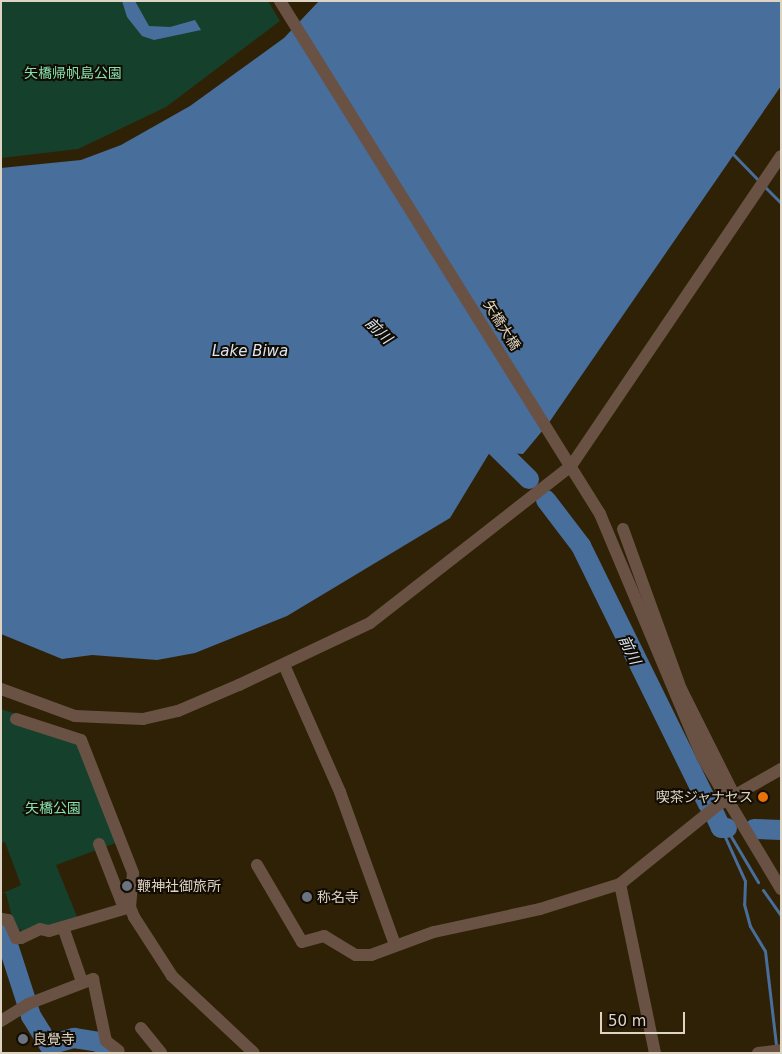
<!DOCTYPE html>
<html>
<head>
<meta charset="utf-8">
<style>
  body { margin:0 }
  #map { position:relative; width:782px; height:1054px; overflow:hidden; background:#2f2106; font-family:"DejaVu Sans","Noto Sans JP",sans-serif }
  div>[style] { position:absolute }
  .green>* { inset:0; background:#15412c }
  .water>* { inset:0; background:#486e9c }
  .stream>* { height:3px; margin:-1.5px; padding:0 1.5px; transform-origin:1.5px; border-radius:1.5px; background:#486e9c }
  .river>* { height:20px; margin:-10px; padding:0 10px; transform-origin:10px; border-radius:10px; background:#486e9c }
  .minor>* { height:12px; margin:-6px; padding:0 6px; transform-origin:6px; border-radius:6px; background:#695244 }
  .dots>* { width:14px; height:14px; translate:-50% -50%; box-sizing:border-box; border:2px solid #120c03; border-radius:50% }
  span { translate:-50% -50%; white-space:nowrap; text-align:center; line-height:1.15; -webkit-text-stroke:4px #120c03; paint-order:stroke }
  .park-label { font-size:14px; color:#83e0ae }
  .street-label { font-size:14px; color:#ddd4c4 }
  .poi-label { font-size:14px; color:#ddd4c4 }
  .right { translate:-100% -50%; text-align:right }
  .left { translate:0 -50%; text-align:left }
  .water-label { font-size:15px; color:#dae5f4; font-style:italic }
  .frame { position:absolute; inset:0; border:2px solid #ddd4c4; pointer-events:none }
  .scale { position:absolute; left:600px; top:1012px; width:85px; height:22px; box-sizing:border-box; border:2px solid #ddd4c4; border-top:0; padding-left:6px; font-size:15px; line-height:18px; white-space:nowrap; color:#ddd4c4; -webkit-text-stroke:4px #120c03; paint-order:stroke }
</style>
</head>
<body>
<div id="map">
  <div class="green">
    <i style="clip-path:polygon(1px 1px,268px 1px,280px 21px,166px 107px,78px 149px,1px 158px)"></i>
    <i style="clip-path:polygon(1px 709px,83px 736px,121px 841px,56px 865px,78px 919px,23px 932px,14px 925px,6px 893px,1px 894px,21px 885px,5px 842px,1px 843px)"></i>
  </div>
  <div class="water">
    <i style="clip-path:polygon(122px 1px,135px 1px,149px 26px,170px 27px,195px 20px,201px 30px,154px 40px,142px 36px,127px 17px)"></i>
    <i style="clip-path:polygon(319px 1px,781px 1px,781px 86px,548px 424px,523px 454px,490px 452px,450px 518px,287px 616px,195px 653px,157px 660px,92px 655px,62px 659px,1px 634px,1px 168px,81px 160px,121px 145px,190px 106px,284px 38px)"></i>
  </div>
  <div class="stream">
    <i style="left:732px;top:153px;width:39px;rotate:46deg"></i>
    <i style="left:764px;top:186px;width:24px;rotate:45deg"></i>
    <i style="left:721px;top:828px;width:58px;rotate:65.6deg"></i>
    <i style="left:745px;top:881px;width:23px;rotate:92deg"></i>
    <i style="left:744px;top:904px;width:23px;rotate:75deg"></i>
    <i style="left:750px;top:926px;width:29px;rotate:59deg"></i>
    <i style="left:765px;top:951px;width:95px;rotate:83.3deg"></i>
    <i style="left:726px;top:828px;width:63px;rotate:59.3deg"></i>
    <i style="left:763px;top:890px;width:32px;rotate:55deg"></i>
  </div>
  <div class="river">
    <i style="left:484px;top:435px;width:63px;rotate:44.4deg"></i>
    <i style="left:546px;top:500px;width:58px;rotate:52.7deg"></i>
    <i style="left:581px;top:546px;width:288px;rotate:63.8deg"></i>
    <i style="left:715px;top:815px;width:14px;rotate:65deg"></i>
    <i style="left:721px;top:828px;width:6px"></i>
    <i style="left:754px;top:829px;width:27px;rotate:2deg"></i>
    <i style="left:1px;top:923px;width:98px;rotate:72.1deg"></i>
    <i style="left:31px;top:1016px;width:34px;rotate:58deg"></i>
    <i style="left:49px;top:1045px;width:26px;rotate:-16deg"></i>
    <i style="left:74px;top:1038px;width:25px;rotate:9deg"></i>
    <i style="left:99px;top:1042px;width:16px;rotate:43deg"></i>
  </div>
  <div class="minor">
    <i style="left:280px;top:1px;width:605px;rotate:58.04deg"></i>
    <i style="left:600px;top:514px;width:264px;rotate:67.2deg"></i>
    <i style="left:702px;top:757px;width:154px;rotate:59.1deg"></i>
    <i style="left:623px;top:529px;width:170px;rotate:70.1deg"></i>
    <i style="left:681px;top:689px;width:119px;rotate:63.4deg"></i>
    <i style="left:284px;top:665px;width:139px;rotate:66.2deg"></i>
    <i style="left:340px;top:792px;width:163px;rotate:70.2deg"></i>
    <i style="left:1px;top:689px;width:79px;rotate:20deg"></i>
    <i style="left:75px;top:716px;width:68px;rotate:2.5deg"></i>
    <i style="left:143px;top:719px;width:36px;rotate:-13deg"></i>
    <i style="left:178px;top:711px;width:66px;rotate:-23.1deg"></i>
    <i style="left:239px;top:685px;width:145px;rotate:-25.3deg"></i>
    <i style="left:370px;top:623px;width:255px;rotate:-38deg"></i>
    <i style="left:571px;top:466px;width:374px;rotate:-55.9deg"></i>
    <i style="left:16px;top:719px;width:68px;rotate:17.9deg"></i>
    <i style="left:81px;top:740px;width:143px;rotate:68.6deg"></i>
    <i style="left:133px;top:873px;width:34px;rotate:95deg"></i>
    <i style="left:130px;top:907px;width:11px;rotate:68deg"></i>
    <i style="left:134px;top:917px;width:70px;rotate:57.2deg"></i>
    <i style="left:172px;top:976px;width:112px;rotate:43.2deg"></i>
    <i style="left:99px;top:844px;width:69px;rotate:68.7deg"></i>
    <i style="left:257px;top:865px;width:89px;rotate:59.7deg"></i>
    <i style="left:302px;top:942px;width:23px;rotate:-15deg"></i>
    <i style="left:324px;top:936px;width:37px;rotate:31deg"></i>
    <i style="left:356px;top:955px;width:15px"></i>
    <i style="left:371px;top:955px;width:67px;rotate:-20.1deg"></i>
    <i style="left:434px;top:932px;width:108px;rotate:-12.2deg"></i>
    <i style="left:540px;top:909px;width:84px;rotate:-17.4deg"></i>
    <i style="left:620px;top:884px;width:126px;rotate:-38.9deg"></i>
    <i style="left:718px;top:805px;width:73px;rotate:-29.7deg"></i>
    <i style="left:620px;top:884px;width:173px;rotate:78.3deg"></i>
    <i style="left:1px;top:919px;width:7px;rotate:8deg"></i>
    <i style="left:8px;top:920px;width:20px;rotate:66deg"></i>
    <i style="left:16px;top:938px;width:5px"></i>
    <i style="left:21px;top:938px;width:21px;rotate:-25deg"></i>
    <i style="left:40px;top:929px;width:9px;rotate:13deg"></i>
    <i style="left:49px;top:931px;width:84px;rotate:-16.5deg"></i>
    <i style="left:63px;top:927px;width:58px;rotate:70.9deg"></i>
    <i style="left:1px;top:1021px;width:32px;rotate:-32deg"></i>
    <i style="left:28px;top:1004px;width:70px;rotate:-21deg"></i>
    <i style="left:93px;top:979px;width:63px;rotate:78.2deg"></i>
    <i style="left:106px;top:1041px;width:16px;rotate:38deg"></i>
    <i style="left:141px;top:1028px;width:32px;rotate:51deg"></i>
    <i style="left:758px;top:1053px;width:23px;rotate:-7deg"></i>
  </div>
  <div class="dots">
    <i style="left:763px;top:797px;background:#e8710a"></i>
    <i style="left:127px;top:886px;background:#6b7280"></i>
    <i style="left:307px;top:897px;background:#6b7280"></i>
    <i style="left:23px;top:1039px;background:#6b7280"></i>
  </div>
  <div class="park-label">
    <span style="left:73px;top:73px">矢橋帰帆島公園</span>
    <span style="left:53px;top:808px">矢橋公園</span>
  </div>
  <div class="street-label">
    <span style="left:502px;top:325px;rotate:58deg">矢橋大橋</span>
  </div>
  <div class="poi-label">
    <span class="right" style="left:753px;top:797px">喫茶ジャナセス</span>
    <span class="left" style="left:137px;top:886px">鞭神社御旅所</span>
    <span class="left" style="left:317px;top:897px">称名寺</span>
    <span class="left" style="left:33px;top:1039px">良覺寺</span>
  </div>
  <div class="water-label">
    <span style="left:378px;top:331px;rotate:44deg">前川</span>
    <span style="left:250px;top:352px">Lake Biwa</span>
    <span style="left:629px;top:650px;rotate:64deg">前川</span>
  </div>
  <div class="frame"></div>
  <div class="scale">50 m</div>
</div>
</body>
</html>
